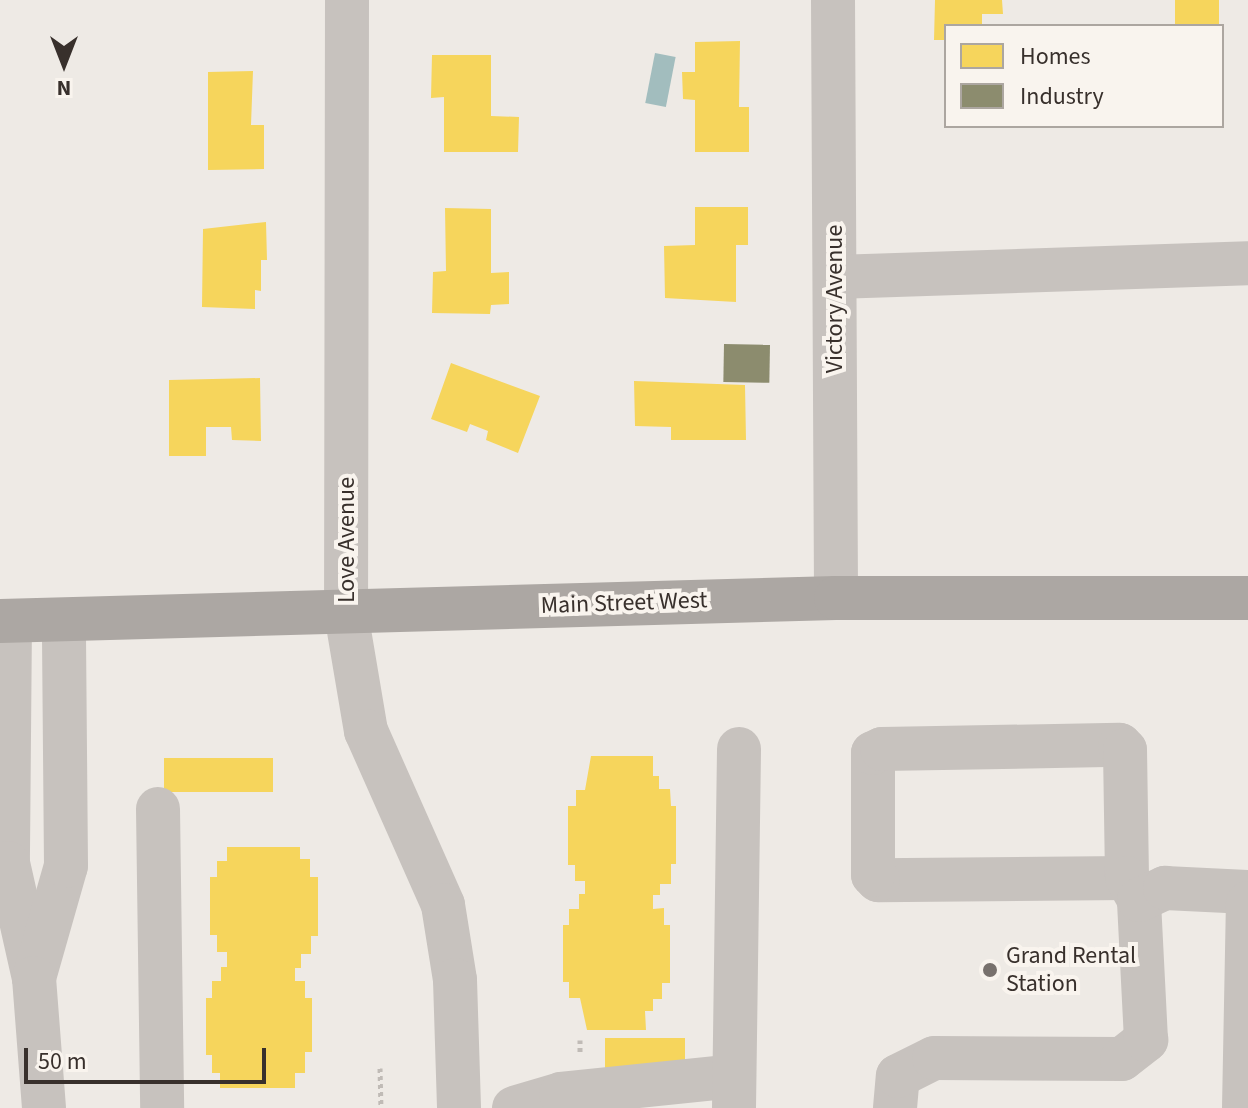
<!DOCTYPE html>
<html>
<head>
<meta charset="utf-8">
<style>
  body { margin:0 }
  #map { position:relative; width:1248px; height:1108px; overflow:hidden; background:#eeeae5; font-family:"Source Sans 3",sans-serif }
  div>[style] { position:absolute }
  .water>* { inset:0; background:#a2bdbe; transform-origin:0 0 }
  .homes>* { inset:0; background:#f6d55c; transform-origin:0 0 }
  .industry>* { inset:0; background:#8c8c6e; transform-origin:0 0 }
  .path>* { height:5px; margin-top:-2.5px; transform-origin:0; background:repeating-linear-gradient(90deg,#c0bbb6 0 4px,transparent 0 8px) }
  .minor>* { height:44px; margin:-22px; padding:0 22px; transform-origin:22px; border-radius:22px; background:#c7c2be }
  .major>* { height:44px; margin:-22px; padding:0 22px; transform-origin:22px; border-radius:22px; background:#aca7a3 }
  .dots>* { width:22px; height:22px; translate:-50% -50%; box-sizing:border-box; border:4px solid #f9f4ee; border-radius:50% }
  span { translate:-50% -50%; white-space:nowrap; text-align:center; line-height:1.15; -webkit-text-stroke:8px #f9f4ee; paint-order:stroke }
  .street-label { font-size:24px; color:#38302c }
  .poi-label { font-size:24px; color:#38302c }
  .left { translate:0 -50%; text-align:left }
  .legend { position:absolute; left:944px; top:24px; width:280px; height:104px; box-sizing:border-box; background:#f9f4ee; border:2px solid #aca6a0; margin:0; padding:10px 14px; list-style:none; font-size:24px; color:#38302c }
  .legend li { display:flex; align-items:center; gap:16px; height:40px }
  .legend b { width:40px; border:2px solid #aca6a0 }
  .north { position:absolute; left:24px; top:24px; width:80px; height:80px; -webkit-text-stroke:6px #f9f4ee; paint-order:stroke; rotate:180deg; font-size:22px; font-weight:700; line-height:32px; text-align:center; color:#38302c }
  .north::after { content:''; display:block; margin:auto; width:28px; height:36px; background:#38302c; clip-path:polygon(50% 0,100% 100%,50% 72%,0 100%) }
  .scale { position:absolute; left:24px; top:1048px; width:242px; height:36px; box-sizing:border-box; border:4px solid #38302c; border-top:0; padding-left:10px; font-size:24px; line-height:28px; white-space:nowrap; color:#38302c; -webkit-text-stroke:6px #f9f4ee; paint-order:stroke }
</style>
</head>
<body>
<div id="map">
  <div class="water">
    <i style="left:655px;top:53px;width:21px;height:51px;rotate:11deg"></i>
  </div>
  <div class="homes">
    <i style="clip-path:polygon(935px 0,1002px 0,1003px 14px,982px 14px,982px 26px,946px 26px,946px 40px,934px 40px)"></i>
    <i style="left:1175px;top:0;width:44px;height:26px"></i>
    <i style="clip-path:polygon(740px 41px,739px 107px,749px 107px,749px 152px,695px 152px,695px 100px,683px 99px,682px 72px,695px 72px,695px 42px)"></i>
    <i style="clip-path:polygon(432px 55px,491px 55px,491px 116px,519px 117px,518px 152px,444px 152px,444px 97px,431px 98px)"></i>
    <i style="clip-path:polygon(253px 71px,251px 125px,264px 125px,264px 169px,208px 170px,208px 72px)"></i>
    <i style="clip-path:polygon(695px 207px,748px 207px,748px 245px,736px 245px,736px 302px,665px 298px,664px 246px,695px 245px)"></i>
    <i style="clip-path:polygon(445px 208px,491px 209px,491px 273px,509px 272px,509px 304px,491px 305px,490px 314px,432px 313px,433px 272px,446px 271px)"></i>
    <i style="clip-path:polygon(266px 222px,267px 260px,261px 260px,261px 291px,255px 290px,255px 309px,202px 307px,203px 229px)"></i>
    <i style="clip-path:polygon(451px 363px,540px 396px,518px 453px,486px 440px,488px 431px,470px 424px,467px 432px,431px 419px)"></i>
    <i style="clip-path:polygon(260px 378px,261px 441px,232px 440px,231px 427px,206px 427px,206px 456px,169px 456px,169px 380px)"></i>
    <i style="clip-path:polygon(634px 381px,745px 385px,746px 440px,671px 440px,671px 427px,635px 426px)"></i>
    <i style="clip-path:polygon(591px 756px,653px 756px,653px 776px,659px 776px,659px 789px,670px 789px,671px 806px,676px 806px,676px 864px,671px 864px,671px 884px,660px 884px,660px 895px,653px 895px,653px 909px,664px 908px,664px 925px,670px 925px,670px 983px,662px 983px,662px 999px,653px 999px,653px 1011px,645px 1011px,646px 1030px,587px 1030px,580px 998px,569px 998px,569px 982px,563px 982px,563px 925px,569px 925px,569px 909px,579px 909px,579px 894px,585px 894px,585px 881px,575px 881px,575px 865px,568px 865px,568px 806px,576px 806px,576px 790px,585px 790px)"></i>
    <i style="left:164px;top:758px;width:109px;height:34px"></i>
    <i style="clip-path:polygon(227px 847px,300px 847px,300px 859px,310px 859px,310px 877px,318px 877px,318px 936px,311px 936px,311px 954px,301px 954px,301px 968px,295px 968px,295px 981px,305px 981px,305px 998px,312px 998px,312px 1052px,305px 1052px,305px 1073px,295px 1073px,295px 1088px,220px 1088px,220px 1073px,212px 1073px,212px 1055px,206px 1055px,206px 998px,212px 998px,212px 981px,221px 981px,221px 967px,227px 967px,227px 952px,217px 952px,217px 935px,210px 935px,210px 877px,217px 877px,217px 861px,227px 861px)"></i>
    <i style="left:605px;top:1038px;width:80px;height:33px"></i>
  </div>
  <div class="industry">
    <i style="left:724px;top:344px;width:46px;height:38px;rotate:1deg"></i>
  </div>
  <div class="path">
    <i style="left:580px;top:1040px;width:15px;rotate:90deg"></i>
    <i style="left:380px;top:1068px;width:40px;rotate:88.6deg"></i>
  </div>
  <div class="minor">
    <i style="left:347px;top:0;width:613px;rotate:90.09deg"></i>
    <i style="left:346px;top:613px;width:120px;rotate:80.4deg"></i>
    <i style="left:366px;top:731px;width:190px;rotate:66.1deg"></i>
    <i style="left:443px;top:905px;width:76px;rotate:80.9deg"></i>
    <i style="left:455px;top:980px;width:128px;rotate:88.2deg"></i>
    <i style="left:833px;top:0;width:598px;rotate:89.71deg"></i>
    <i style="left:835px;top:277px;width:413px;rotate:-1.9deg"></i>
    <i style="left:10px;top:621px;width:242px;rotate:90.5deg"></i>
    <i style="left:8px;top:863px;width:118px;rotate:77.3deg"></i>
    <i style="left:34px;top:978px;width:116px;rotate:-74.1deg"></i>
    <i style="left:66px;top:866px;width:246px;rotate:-90.5deg"></i>
    <i style="left:158px;top:809px;width:299px;rotate:89.2deg"></i>
    <i style="left:1127px;top:878px;width:249px;rotate:179.5deg"></i>
    <i style="left:878px;top:880px;width:7px;rotate:-135deg"></i>
    <i style="left:873px;top:875px;width:122px;rotate:-90deg"></i>
    <i style="left:873px;top:753px;width:10px;rotate:-24deg"></i>
    <i style="left:882px;top:749px;width:238px;rotate:-1deg"></i>
    <i style="left:1120px;top:745px;width:7px;rotate:45deg"></i>
    <i style="left:1125px;top:750px;width:128px;rotate:89.1deg"></i>
    <i style="left:1127px;top:878px;width:25px;rotate:61deg"></i>
    <i style="left:34px;top:978px;width:130px;rotate:85.6deg"></i>
    <i style="left:514px;top:1108px;width:49px;rotate:-16.6deg"></i>
    <i style="left:561px;top:1094px;width:174px;rotate:-5.9deg"></i>
    <i style="left:734px;top:1108px;width:359px;rotate:-89.2deg"></i>
    <i style="left:895px;top:1108px;width:32px;rotate:-85deg"></i>
    <i style="left:898px;top:1076px;width:40px;rotate:-26.6deg"></i>
    <i style="left:934px;top:1058px;width:188px;rotate:0.3deg"></i>
    <i style="left:1122px;top:1059px;width:31px;rotate:-38deg"></i>
    <i style="left:1146px;top:1040px;width:140px;rotate:-92.9deg"></i>
    <i style="left:1139px;top:900px;width:29px;rotate:-25deg"></i>
    <i style="left:1165px;top:888px;width:83px;rotate:2.8deg"></i>
    <i style="left:1244px;top:1108px;width:205px;rotate:-88.9deg"></i>
  </div>
  <div class="major">
    <i style="left:0;top:621px;width:836px;rotate:-1.58deg"></i>
    <i style="left:836px;top:598px;width:412px"></i>
  </div>
  <div class="dots">
    <i style="left:990px;top:970px;background:#78716d"></i>
  </div>
  <div class="street-label">
    <span style="left:835px;top:299px;rotate:-90deg">Victory Avenue</span>
    <span style="left:347px;top:540px;rotate:-90deg">Love Avenue</span>
    <span style="left:624px;top:603px;rotate:-2deg">Main Street West</span>
  </div>
  <div class="poi-label">
    <span class="left" style="left:1006px;top:970px">Grand Rental<br>Station</span>
  </div>
  <ul class="legend">
  <li><b style="height:22px;background:#f6d55c"></b>Homes</li>
  <li><b style="height:22px;background:#8c8c6e"></b>Industry</li>
  </ul>
  <div class="north">N</div>
  <div class="scale">50 m</div>
</div>
</body>
</html>
